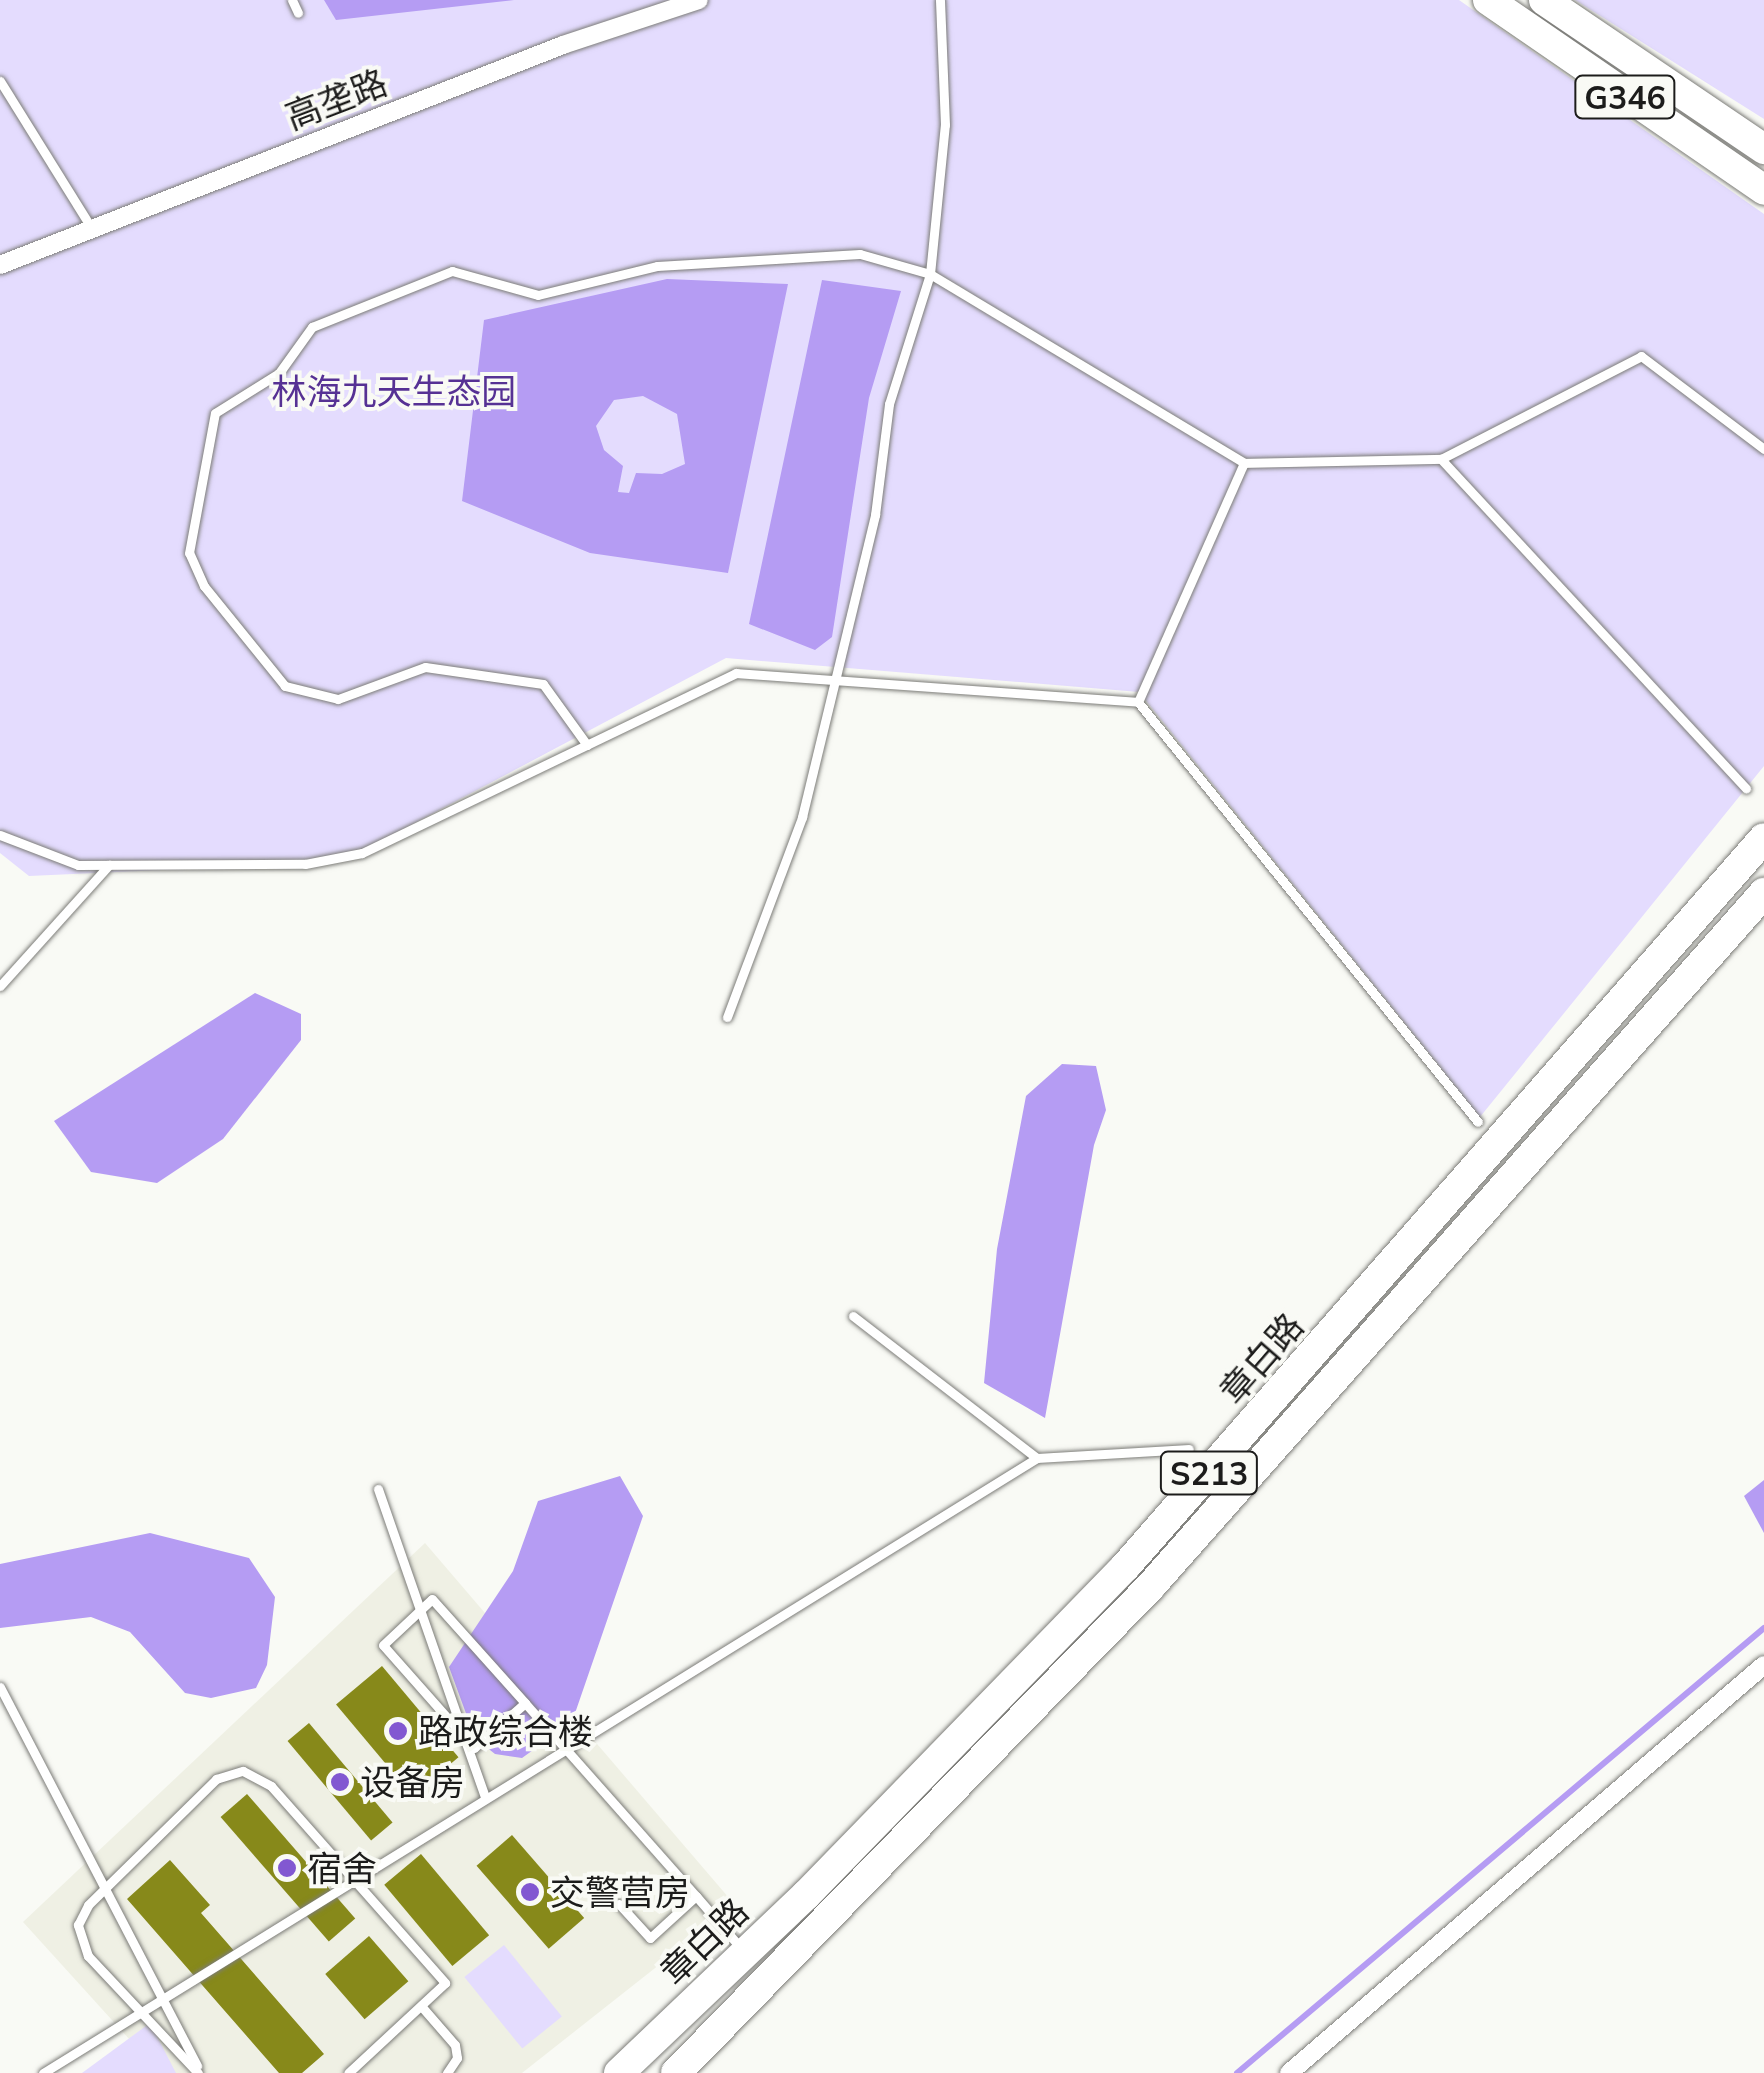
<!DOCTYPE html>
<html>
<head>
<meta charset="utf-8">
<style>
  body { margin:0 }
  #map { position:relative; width:1764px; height:2073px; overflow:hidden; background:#f9faf5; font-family:Mulish,"Noto Sans SC",sans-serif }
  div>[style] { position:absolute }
  .built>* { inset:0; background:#eff0e4 }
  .green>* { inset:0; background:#e4dcfe; transform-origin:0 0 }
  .water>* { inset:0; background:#b59cf3 }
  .stream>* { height:6px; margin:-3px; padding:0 3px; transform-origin:3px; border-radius:3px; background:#b59cf3 }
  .building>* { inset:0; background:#87891a; transform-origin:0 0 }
  .roads { filter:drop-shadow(0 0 2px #7c7c78) drop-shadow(0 0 2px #7c7c78) }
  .service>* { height:9px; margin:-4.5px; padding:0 4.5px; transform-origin:4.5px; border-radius:4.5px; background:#fff }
  .minor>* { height:18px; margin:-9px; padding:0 9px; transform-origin:9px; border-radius:9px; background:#fff }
  .trunk>* { height:30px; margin:-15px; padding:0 15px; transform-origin:15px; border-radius:15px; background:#fff }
  .dots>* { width:28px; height:28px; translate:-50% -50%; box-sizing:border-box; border:5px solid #f9faf5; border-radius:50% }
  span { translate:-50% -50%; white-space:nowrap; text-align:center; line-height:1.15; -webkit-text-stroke:8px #f9faf5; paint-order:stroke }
  .shield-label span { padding:2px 8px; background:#f9faf5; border:2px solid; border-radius:8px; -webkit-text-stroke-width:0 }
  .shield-label { font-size:32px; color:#1c1c1b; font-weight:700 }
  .street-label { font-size:35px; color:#1c1c1b }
  .park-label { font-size:35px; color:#563194 }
  .poi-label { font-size:35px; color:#1c1c1b }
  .left { translate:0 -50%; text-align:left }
</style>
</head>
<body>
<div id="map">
  <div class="built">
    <i style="clip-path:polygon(425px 1543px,735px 1905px,522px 2073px,160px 2073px,23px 1922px)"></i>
  </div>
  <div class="green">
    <i style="clip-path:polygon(0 0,1459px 0,1764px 214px,1764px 766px,1480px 1117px,1139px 692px,726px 658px,341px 862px,29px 876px,0 853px)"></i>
    <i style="clip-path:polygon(1575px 0,1764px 0,1764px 119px)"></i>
    <i style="left:504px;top:1945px;width:92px;height:51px;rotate:51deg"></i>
    <i style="clip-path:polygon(150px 2023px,176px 2073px,82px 2073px)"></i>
  </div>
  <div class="water">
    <i style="clip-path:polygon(324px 0,514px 0,336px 20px)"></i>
    <i style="clip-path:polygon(evenodd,667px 279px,788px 284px,728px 573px,590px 553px,462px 501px,484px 320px,667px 279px,643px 396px,677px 414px,685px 464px,662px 474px,636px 473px,629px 493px,618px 492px,623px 466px,604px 450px,596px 426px,614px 400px,643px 396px)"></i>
    <i style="clip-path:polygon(822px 280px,901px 291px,869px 398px,832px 637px,815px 650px,749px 624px)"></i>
    <i style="clip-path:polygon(255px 993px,301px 1014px,301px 1040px,223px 1139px,157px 1183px,91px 1172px,54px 1121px)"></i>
    <i style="clip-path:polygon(1062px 1064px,1096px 1066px,1106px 1110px,1094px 1145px,1045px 1418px,984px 1383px,997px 1249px,1026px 1096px)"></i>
    <i style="clip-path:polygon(620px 1476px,643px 1516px,572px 1722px,522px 1758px,495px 1754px,475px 1738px,449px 1667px,513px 1571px,538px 1501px)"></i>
    <i style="clip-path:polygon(1764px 1480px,1764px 1533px,1744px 1496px)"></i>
    <i style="clip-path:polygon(150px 1533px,249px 1558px,275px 1597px,267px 1665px,256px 1688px,211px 1698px,185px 1693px,130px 1632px,91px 1617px,0 1628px,0 1564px)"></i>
  </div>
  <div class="stream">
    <i style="left:1237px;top:2073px;width:690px;rotate:-40.18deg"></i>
  </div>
  <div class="building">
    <i style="left:382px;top:1666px;width:119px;height:60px;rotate:50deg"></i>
    <i style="left:309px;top:1723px;width:130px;height:28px;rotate:50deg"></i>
    <i style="left:247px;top:1794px;width:165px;height:35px;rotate:49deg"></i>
    <i style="left:512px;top:1835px;width:110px;height:47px;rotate:49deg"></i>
    <i style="left:421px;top:1854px;width:106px;height:48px;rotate:50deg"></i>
    <i style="clip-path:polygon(170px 1860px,210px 1905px,201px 1913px,324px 2054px,302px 2073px,279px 2073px,127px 1899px)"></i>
    <i style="left:369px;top:1936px;width:60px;height:58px;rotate:49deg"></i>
  </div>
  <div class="roads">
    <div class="service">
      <i style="left:292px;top:0;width:14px;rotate:65deg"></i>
      <i style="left:0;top:81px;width:174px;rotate:58.1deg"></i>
      <i style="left:1441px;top:459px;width:449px;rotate:47.2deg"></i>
      <i style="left:1138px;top:702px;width:261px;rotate:-66.1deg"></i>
      <i style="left:587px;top:745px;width:75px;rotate:-125.8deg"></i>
      <i style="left:543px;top:684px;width:119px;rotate:-171.8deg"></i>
      <i style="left:425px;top:667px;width:93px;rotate:159.8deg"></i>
      <i style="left:338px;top:699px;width:55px;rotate:-166.2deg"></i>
      <i style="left:285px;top:686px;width:129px;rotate:-129deg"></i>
      <i style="left:204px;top:586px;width:36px;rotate:-114deg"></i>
      <i style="left:189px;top:553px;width:142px;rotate:-79.5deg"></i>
      <i style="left:215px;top:413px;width:75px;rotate:-32deg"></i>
      <i style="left:279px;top:373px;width:57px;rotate:-54.3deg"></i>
      <i style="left:312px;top:327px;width:151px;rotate:-21.8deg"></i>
      <i style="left:452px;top:271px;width:89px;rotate:15.6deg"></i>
      <i style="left:538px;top:295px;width:122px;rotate:-13.7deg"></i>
      <i style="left:657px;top:266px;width:203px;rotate:-3.4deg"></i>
      <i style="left:860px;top:254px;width:73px;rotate:15.9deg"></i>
      <i style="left:930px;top:274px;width:366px;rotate:31deg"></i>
      <i style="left:1244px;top:463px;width:197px;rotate:-1.2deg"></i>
      <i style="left:1441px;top:459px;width:225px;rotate:-27.2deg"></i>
      <i style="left:1641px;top:356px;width:154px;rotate:37.1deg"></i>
      <i style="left:0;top:835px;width:84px;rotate:21deg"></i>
      <i style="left:78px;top:865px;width:227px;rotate:-0.3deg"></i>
      <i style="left:305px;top:864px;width:58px;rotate:-10.9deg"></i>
      <i style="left:362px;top:853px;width:415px;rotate:-25.7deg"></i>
      <i style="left:736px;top:673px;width:403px;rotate:4.1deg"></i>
      <i style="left:1138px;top:702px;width:540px;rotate:51.01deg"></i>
      <i style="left:0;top:986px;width:163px;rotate:-48deg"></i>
      <i style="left:727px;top:1017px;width:214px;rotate:-69.4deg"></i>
      <i style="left:802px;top:817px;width:311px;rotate:-76.4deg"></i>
      <i style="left:875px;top:515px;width:112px;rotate:-82.8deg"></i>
      <i style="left:889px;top:404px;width:136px;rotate:-72.5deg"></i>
      <i style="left:930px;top:274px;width:150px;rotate:-84.3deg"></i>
      <i style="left:945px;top:125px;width:125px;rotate:-92.3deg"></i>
      <i style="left:853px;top:1316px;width:232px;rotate:37.7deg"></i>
      <i style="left:1037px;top:1458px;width:152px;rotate:-3.4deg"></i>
      <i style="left:378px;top:1489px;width:253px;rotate:70.8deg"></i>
      <i style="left:0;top:1687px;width:427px;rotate:62.5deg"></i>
      <i style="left:525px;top:1703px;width:68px;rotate:138.6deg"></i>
      <i style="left:474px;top:1748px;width:137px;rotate:-131.5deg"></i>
      <i style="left:383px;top:1645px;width:67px;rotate:-43.2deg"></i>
      <i style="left:432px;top:1599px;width:140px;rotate:48.2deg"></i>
      <i style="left:525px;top:1703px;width:258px;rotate:48.5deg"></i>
      <i style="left:696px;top:1896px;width:67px;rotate:49.2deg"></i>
      <i style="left:466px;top:1743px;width:57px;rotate:70.6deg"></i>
      <i style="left:619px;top:1904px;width:46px;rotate:47.6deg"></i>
      <i style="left:650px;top:1938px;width:62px;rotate:-42.4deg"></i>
      <i style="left:422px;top:2007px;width:50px;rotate:49deg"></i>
      <i style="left:455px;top:2045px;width:13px;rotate:81deg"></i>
      <i style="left:457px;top:2058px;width:18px;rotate:124deg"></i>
      <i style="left:43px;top:2073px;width:1169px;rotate:-31.75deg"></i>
      <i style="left:198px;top:2073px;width:161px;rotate:-133.2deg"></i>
      <i style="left:88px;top:1956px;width:33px;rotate:-108deg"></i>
      <i style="left:78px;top:1925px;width:22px;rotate:-63deg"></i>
      <i style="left:88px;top:1905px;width:180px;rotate:-44.5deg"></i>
      <i style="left:216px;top:1779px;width:28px;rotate:-17deg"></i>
      <i style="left:243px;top:1771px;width:32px;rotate:28deg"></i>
      <i style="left:271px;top:1786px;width:263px;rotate:48.5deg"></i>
      <i style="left:445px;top:1983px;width:132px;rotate:137.1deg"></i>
    </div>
    <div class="minor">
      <i style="left:0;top:265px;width:604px;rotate:-21.34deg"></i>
      <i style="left:563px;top:45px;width:143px;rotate:-18.3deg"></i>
      <i style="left:1289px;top:2073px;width:626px;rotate:-40.66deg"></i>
    </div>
    <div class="trunk">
      <i style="left:1488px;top:0;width:335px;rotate:34.5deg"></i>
      <i style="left:1544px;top:0;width:266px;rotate:34.1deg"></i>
      <i style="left:619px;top:2073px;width:258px;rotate:-43.6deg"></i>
      <i style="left:806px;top:1895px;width:458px;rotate:-45.8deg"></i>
      <i style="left:1125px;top:1567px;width:969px;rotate:-48.76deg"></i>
      <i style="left:676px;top:2073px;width:679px;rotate:-45.72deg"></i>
      <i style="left:1150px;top:1587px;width:927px;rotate:-48.5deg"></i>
    </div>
  </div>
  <div class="dots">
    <i style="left:398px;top:1731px;background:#8258d1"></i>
    <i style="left:340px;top:1782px;background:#8258d1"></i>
    <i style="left:287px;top:1868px;background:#8258d1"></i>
    <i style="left:530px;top:1892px;background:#8258d1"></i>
  </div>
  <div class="shield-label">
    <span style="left:1625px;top:97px">G346</span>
    <span style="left:1209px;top:1473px">S213</span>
  </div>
  <div class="street-label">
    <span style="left:336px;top:99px;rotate:-21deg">高垄路</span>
    <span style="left:1261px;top:1358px;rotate:-49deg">章白路</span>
    <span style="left:704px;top:1941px;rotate:-44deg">章白路</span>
  </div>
  <div class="park-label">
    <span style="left:394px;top:391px">林海九天生态园</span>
  </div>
  <div class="poi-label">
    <span class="left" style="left:418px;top:1731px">路政综合楼</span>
    <span class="left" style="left:360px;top:1782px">设备房</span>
    <span class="left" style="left:307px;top:1868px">宿舍</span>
    <span class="left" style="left:550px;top:1892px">交警营房</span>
  </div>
</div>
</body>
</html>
